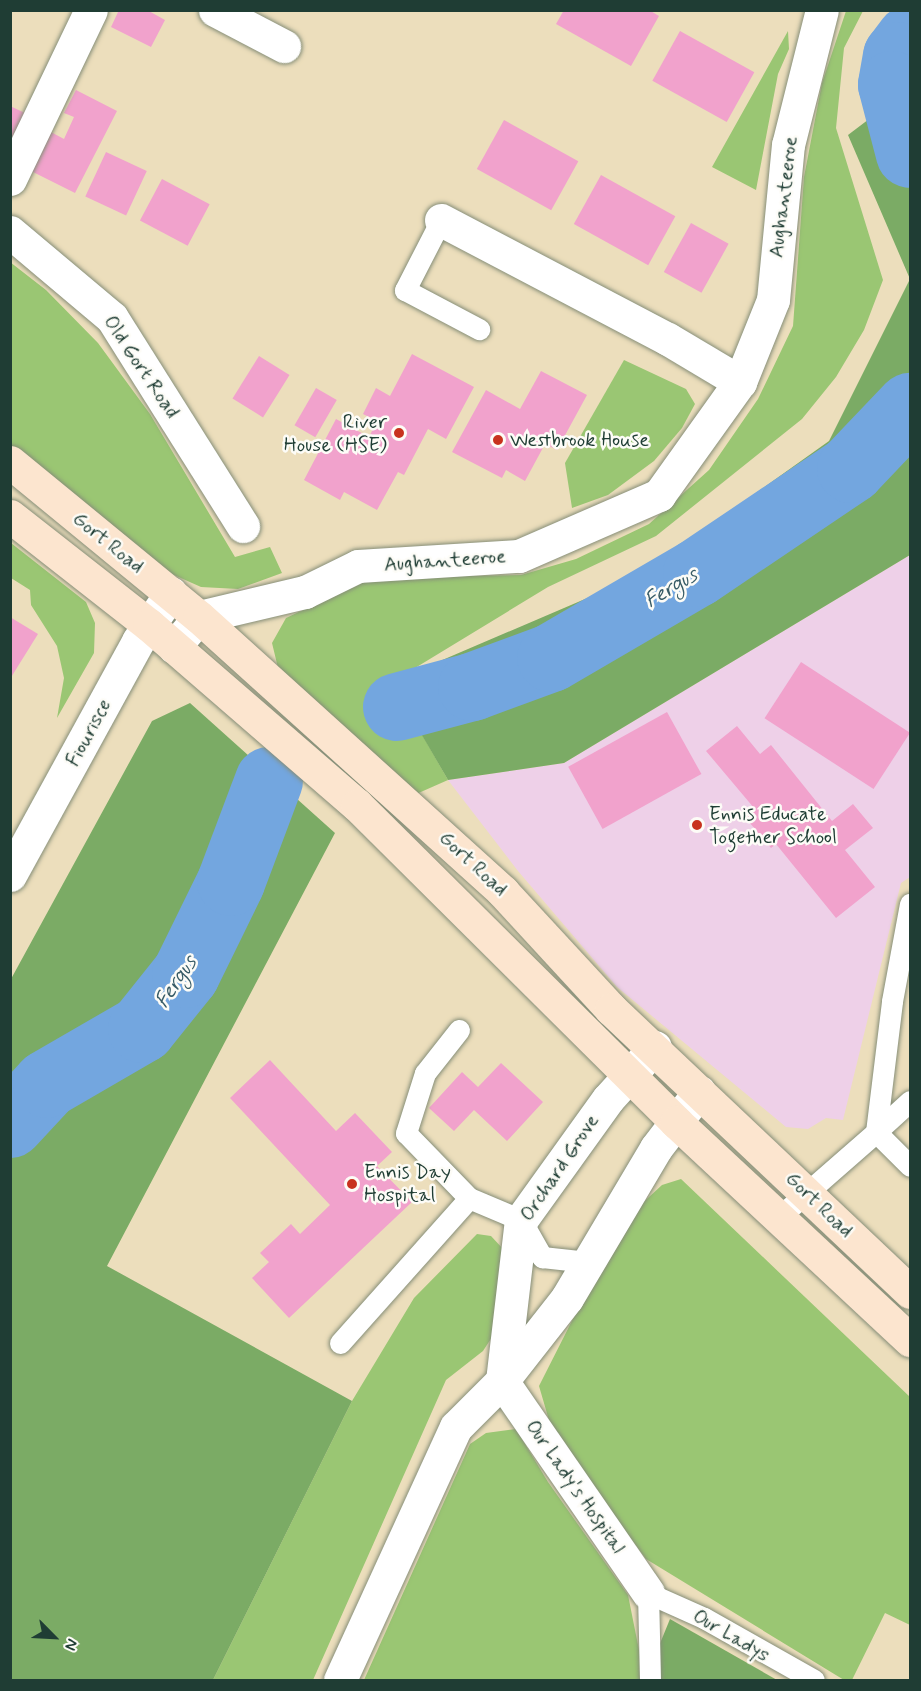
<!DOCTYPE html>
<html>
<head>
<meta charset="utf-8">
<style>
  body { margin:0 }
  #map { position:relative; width:921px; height:1691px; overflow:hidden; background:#ecdebc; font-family:Mynerve,sans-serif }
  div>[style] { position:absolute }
  .built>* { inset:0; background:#eed0e8 }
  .green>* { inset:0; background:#9ac673 }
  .forest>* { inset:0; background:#7bab65 }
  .water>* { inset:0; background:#73a6df }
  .river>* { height:68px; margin:-34px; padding:0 34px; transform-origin:34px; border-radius:34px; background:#73a6df }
  .building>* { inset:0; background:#f1a2cc; transform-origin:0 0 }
  .roads { filter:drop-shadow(0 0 2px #868e78) drop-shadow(0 0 2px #868e78) }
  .service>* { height:21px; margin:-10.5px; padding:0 10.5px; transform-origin:10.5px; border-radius:10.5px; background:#fff }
  .minor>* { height:33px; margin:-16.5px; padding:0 16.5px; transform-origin:16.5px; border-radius:16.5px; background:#fff }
  .secondary>* { height:33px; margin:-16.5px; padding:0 16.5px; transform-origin:16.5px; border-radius:16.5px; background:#fce5cf }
  .dots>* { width:16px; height:16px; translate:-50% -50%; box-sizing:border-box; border:3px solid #fdfcf7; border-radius:50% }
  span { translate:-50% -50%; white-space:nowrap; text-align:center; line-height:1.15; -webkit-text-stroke:5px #fdfcf7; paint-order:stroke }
  .street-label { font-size:20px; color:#1f3d34 }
  .poi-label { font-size:20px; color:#1f3d34 }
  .right { translate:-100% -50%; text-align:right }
  .left { translate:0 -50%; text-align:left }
  .water-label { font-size:21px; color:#385c67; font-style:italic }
  .frame { position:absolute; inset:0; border:12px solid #1f3d34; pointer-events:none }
  .north { position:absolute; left:24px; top:1607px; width:60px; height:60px; -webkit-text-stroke:4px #fdfcf7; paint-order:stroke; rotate:114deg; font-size:16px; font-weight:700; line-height:24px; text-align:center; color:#1f3d34 }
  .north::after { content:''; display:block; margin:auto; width:21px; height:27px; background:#1f3d34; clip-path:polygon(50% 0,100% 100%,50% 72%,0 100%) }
</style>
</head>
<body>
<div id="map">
  <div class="built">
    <i style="clip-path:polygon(910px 555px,910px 877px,901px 883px,843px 1120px,826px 1118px,808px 1129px,786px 1127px,617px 987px,518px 871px,448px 780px,564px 763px)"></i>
  </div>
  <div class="green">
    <i style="clip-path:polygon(846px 11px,863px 11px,844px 48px,836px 128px,883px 280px,864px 330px,836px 377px,802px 419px,656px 536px,548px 587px,392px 682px,448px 780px,414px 795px,279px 672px,272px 643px,286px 618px,360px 583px,394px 577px,521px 575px,576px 559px,649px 524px,709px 470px,758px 399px,793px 326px,804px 177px,822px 83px)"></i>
    <i style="clip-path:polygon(788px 31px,789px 49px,778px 74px,756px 190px,712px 167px)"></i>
    <i style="clip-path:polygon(10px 262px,46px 290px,98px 343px,150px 414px,235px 557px,270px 547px,282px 573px,238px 589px,201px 587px,156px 567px,11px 446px)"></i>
    <i style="clip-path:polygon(624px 360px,686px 389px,695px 404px,682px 428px,654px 461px,608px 495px,572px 508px,565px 463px)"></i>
    <i style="clip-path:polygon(11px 543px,86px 602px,95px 623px,94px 653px,57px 718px,64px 678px,57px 646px,31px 605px,30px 590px,11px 578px)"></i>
    <i style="clip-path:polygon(681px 1179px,910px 1397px,910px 1625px,885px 1613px,852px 1680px,844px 1680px,646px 1559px,553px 1434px,539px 1386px,622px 1222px,662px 1185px)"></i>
    <i style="clip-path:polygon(477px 1234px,491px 1236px,504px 1250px,496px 1331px,483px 1351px,446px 1380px,313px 1680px,213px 1680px,352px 1401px,414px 1298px)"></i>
    <i style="clip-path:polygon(516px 1429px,548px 1482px,628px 1595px,645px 1680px,364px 1680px,470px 1444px,486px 1433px)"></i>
  </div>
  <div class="forest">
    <i style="clip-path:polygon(910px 88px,910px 555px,564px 763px,448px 780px,391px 682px,641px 575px,829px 441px,910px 279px,848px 135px)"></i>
    <i style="clip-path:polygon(190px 703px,335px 833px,107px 1266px,352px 1401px,213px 1680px,11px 1680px,11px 979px,152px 721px)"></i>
    <i style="clip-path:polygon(670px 1619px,777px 1680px,645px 1680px)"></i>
  </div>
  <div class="water">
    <i style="clip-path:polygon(910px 18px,906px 89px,871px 114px,873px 62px)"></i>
  </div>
  <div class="river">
    <i style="left:910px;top:39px;width:21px;rotate:127deg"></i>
    <i style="left:897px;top:56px;width:29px;rotate:100deg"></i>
    <i style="left:892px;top:85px;width:71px;rotate:75.4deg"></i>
    <i style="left:397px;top:707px;width:78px;rotate:-14.9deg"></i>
    <i style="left:472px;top:687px;width:84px;rotate:-20.2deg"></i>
    <i style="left:551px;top:658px;width:169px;rotate:-30.2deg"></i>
    <i style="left:697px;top:573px;width:186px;rotate:-34deg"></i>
    <i style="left:851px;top:469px;width:86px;rotate:-46.4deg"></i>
    <i style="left:10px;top:1124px;width:54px;rotate:-47.2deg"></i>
    <i style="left:47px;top:1084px;width:110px;rotate:-30.1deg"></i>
    <i style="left:142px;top:1029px;width:70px;rotate:-51.3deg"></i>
    <i style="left:186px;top:974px;width:102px;rotate:-63.9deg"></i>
    <i style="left:231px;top:882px;width:108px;rotate:-69.4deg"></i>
  </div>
  <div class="building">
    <i style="clip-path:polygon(119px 10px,147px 10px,165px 20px,151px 47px,111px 27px)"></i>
    <i style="clip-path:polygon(564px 10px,649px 10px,659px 16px,631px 66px,556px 24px)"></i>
    <i style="left:680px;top:31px;width:85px;height:57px;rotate:29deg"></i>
    <i style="clip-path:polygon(76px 90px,117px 111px,75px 193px,29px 170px,49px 131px,64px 139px,74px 117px,64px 113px)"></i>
    <i style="clip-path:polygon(10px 106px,25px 113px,10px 143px)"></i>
    <i style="left:504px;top:120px;width:85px;height:56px;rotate:29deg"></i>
    <i style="left:106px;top:152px;width:45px;height:49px;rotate:25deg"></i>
    <i style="left:601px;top:175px;width:85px;height:56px;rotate:29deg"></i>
    <i style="left:162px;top:179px;width:54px;height:47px;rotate:28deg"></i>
    <i style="left:691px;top:223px;width:43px;height:56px;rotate:29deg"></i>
    <i style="clip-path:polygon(412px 354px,474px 387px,446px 439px,428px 429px,404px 475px,398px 472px,377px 510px,344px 492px,340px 500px,304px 480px,336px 419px,369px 437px,377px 421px,363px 414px,376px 388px,390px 396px)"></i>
    <i style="left:259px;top:356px;width:36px;height:50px;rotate:32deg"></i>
    <i style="clip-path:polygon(541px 371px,587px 395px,557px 450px,545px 444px,525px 481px,506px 470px,502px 478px,452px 452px,486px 390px,520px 409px)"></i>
    <i style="left:316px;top:388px;width:24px;height:43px;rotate:30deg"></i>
    <i style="clip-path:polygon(10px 617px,38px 634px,10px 679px)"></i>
    <i style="left:801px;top:662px;width:130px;height:67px;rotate:33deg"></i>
    <i style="left:667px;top:712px;width:71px;height:113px;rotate:61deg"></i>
    <i style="clip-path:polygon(737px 726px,760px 754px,771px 745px,832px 821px,853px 804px,873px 828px,845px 850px,875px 887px,836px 918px,776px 844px,771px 848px,744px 816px,754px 808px,706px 751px)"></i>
    <i style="clip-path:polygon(270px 1060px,336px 1131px,355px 1113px,392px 1152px,377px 1166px,412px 1202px,289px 1318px,252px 1278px,269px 1262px,260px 1253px,291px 1224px,300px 1234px,330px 1205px,230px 1098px)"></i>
    <i style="clip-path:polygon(501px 1063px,543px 1102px,507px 1141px,474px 1110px,454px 1131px,429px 1108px,462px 1072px,478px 1087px)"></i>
  </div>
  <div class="roads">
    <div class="service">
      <i style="left:441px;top:220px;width:79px;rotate:117.2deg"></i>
      <i style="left:405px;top:290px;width:84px;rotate:27.8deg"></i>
      <i style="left:459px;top:1030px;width:55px;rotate:128.3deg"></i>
      <i style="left:425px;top:1073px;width:63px;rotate:107.6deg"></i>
      <i style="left:406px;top:1133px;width:91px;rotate:45.9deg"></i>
      <i style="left:469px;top:1198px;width:56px;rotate:22.9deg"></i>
      <i style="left:521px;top:1220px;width:43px;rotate:60.4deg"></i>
      <i style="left:542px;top:1257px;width:46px;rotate:6.2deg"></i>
      <i style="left:876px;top:1132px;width:132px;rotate:-83deg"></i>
      <i style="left:892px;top:1001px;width:99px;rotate:-79.5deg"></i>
      <i style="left:876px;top:1132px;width:46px;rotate:-42.4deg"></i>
      <i style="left:779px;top:1217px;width:129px;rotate:-41.2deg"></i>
      <i style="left:876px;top:1132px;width:48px;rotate:45deg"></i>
      <i style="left:340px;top:1343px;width:194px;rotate:-48.3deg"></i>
      <i style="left:650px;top:1680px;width:87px;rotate:-91.3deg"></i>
      <i style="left:648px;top:1593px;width:61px;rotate:24.1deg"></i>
      <i style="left:704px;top:1618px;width:126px;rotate:29.4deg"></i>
    </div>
    <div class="minor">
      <i style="left:215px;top:10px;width:78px;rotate:27.6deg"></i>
      <i style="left:10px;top:179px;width:187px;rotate:-64.4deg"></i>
      <i style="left:441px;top:220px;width:256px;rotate:27.7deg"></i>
      <i style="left:668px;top:339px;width:84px;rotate:30.8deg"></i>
      <i style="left:10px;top:232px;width:133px;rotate:40.1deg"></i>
      <i style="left:112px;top:318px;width:246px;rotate:57.8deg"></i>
      <i style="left:174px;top:647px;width:39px;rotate:-50deg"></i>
      <i style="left:199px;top:617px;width:109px;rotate:-13.3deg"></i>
      <i style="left:305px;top:592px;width:59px;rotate:-26.1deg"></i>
      <i style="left:358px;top:566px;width:161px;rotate:-3.6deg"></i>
      <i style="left:519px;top:556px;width:153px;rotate:-23.5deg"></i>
      <i style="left:659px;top:495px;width:139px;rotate:-54.4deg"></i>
      <i style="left:740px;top:382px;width:88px;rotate:-68.1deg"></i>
      <i style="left:773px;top:300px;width:156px;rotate:-84.5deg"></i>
      <i style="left:788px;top:145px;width:139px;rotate:-75.9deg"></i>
      <i style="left:10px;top:875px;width:267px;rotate:-61.3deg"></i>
      <i style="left:138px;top:641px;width:58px;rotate:-55.5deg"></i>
      <i style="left:502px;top:1381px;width:162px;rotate:-83.3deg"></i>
      <i style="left:521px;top:1220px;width:149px;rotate:-54.3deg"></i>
      <i style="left:608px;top:1099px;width:70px;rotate:-47.9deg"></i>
      <i style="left:502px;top:1381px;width:257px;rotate:55.4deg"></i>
      <i style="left:340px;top:1680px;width:278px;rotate:-65.4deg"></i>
      <i style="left:456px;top:1427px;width:65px;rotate:-45deg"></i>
      <i style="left:502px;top:1381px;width:105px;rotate:-51.9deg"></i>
      <i style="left:567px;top:1298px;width:174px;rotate:-59.3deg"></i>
      <i style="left:656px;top:1148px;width:71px;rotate:-52.5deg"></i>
    </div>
    <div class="secondary">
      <i style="left:10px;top:462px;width:244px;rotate:39.4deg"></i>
      <i style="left:199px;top:617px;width:410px;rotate:42.1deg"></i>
      <i style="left:503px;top:892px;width:159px;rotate:47.3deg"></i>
      <i style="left:611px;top:1009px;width:412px;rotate:43.4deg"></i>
      <i style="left:10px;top:516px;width:177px;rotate:38.1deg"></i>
      <i style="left:149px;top:625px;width:275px;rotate:40.9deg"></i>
      <i style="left:357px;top:805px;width:450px;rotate:44.8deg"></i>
      <i style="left:676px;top:1122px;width:320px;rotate:43deg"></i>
    </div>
  </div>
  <div class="dots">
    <i style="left:399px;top:433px;background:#c8321e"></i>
    <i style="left:498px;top:440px;background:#c8321e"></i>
    <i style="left:697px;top:825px;background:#c8321e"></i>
    <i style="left:352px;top:1184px;background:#c8321e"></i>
  </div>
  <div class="street-label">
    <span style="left:784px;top:197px;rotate:-83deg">Aughanteeroe</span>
    <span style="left:141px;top:367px;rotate:56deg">Old Gort Road</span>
    <span style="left:108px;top:543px;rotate:39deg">Gort Road</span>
    <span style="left:445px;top:561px;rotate:-4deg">Aughanteeroe</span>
    <span style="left:89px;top:733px;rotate:-62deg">Fiourisce</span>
    <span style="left:473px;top:864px;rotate:43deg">Gort Road</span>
    <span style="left:560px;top:1168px;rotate:-56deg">Orchard Grove</span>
    <span style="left:819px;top:1205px;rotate:44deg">Gort Road</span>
    <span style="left:575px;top:1487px;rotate:55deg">Our Lady's Hospital</span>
    <span style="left:731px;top:1636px;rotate:30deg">Our Ladys</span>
  </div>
  <div class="poi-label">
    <span class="right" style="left:387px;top:434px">River<br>House (HSE)</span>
    <span class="left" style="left:510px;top:440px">Westbrook House</span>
    <span class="left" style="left:709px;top:826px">Ennis Educate<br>Together School</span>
    <span class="left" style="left:364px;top:1184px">Ennis Day<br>Hospital</span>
  </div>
  <div class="water-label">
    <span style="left:671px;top:588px;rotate:-31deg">Fergus</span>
    <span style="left:176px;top:982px;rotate:-56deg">Fergus</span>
  </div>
  <div class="frame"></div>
  <div class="north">N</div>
</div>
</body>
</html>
